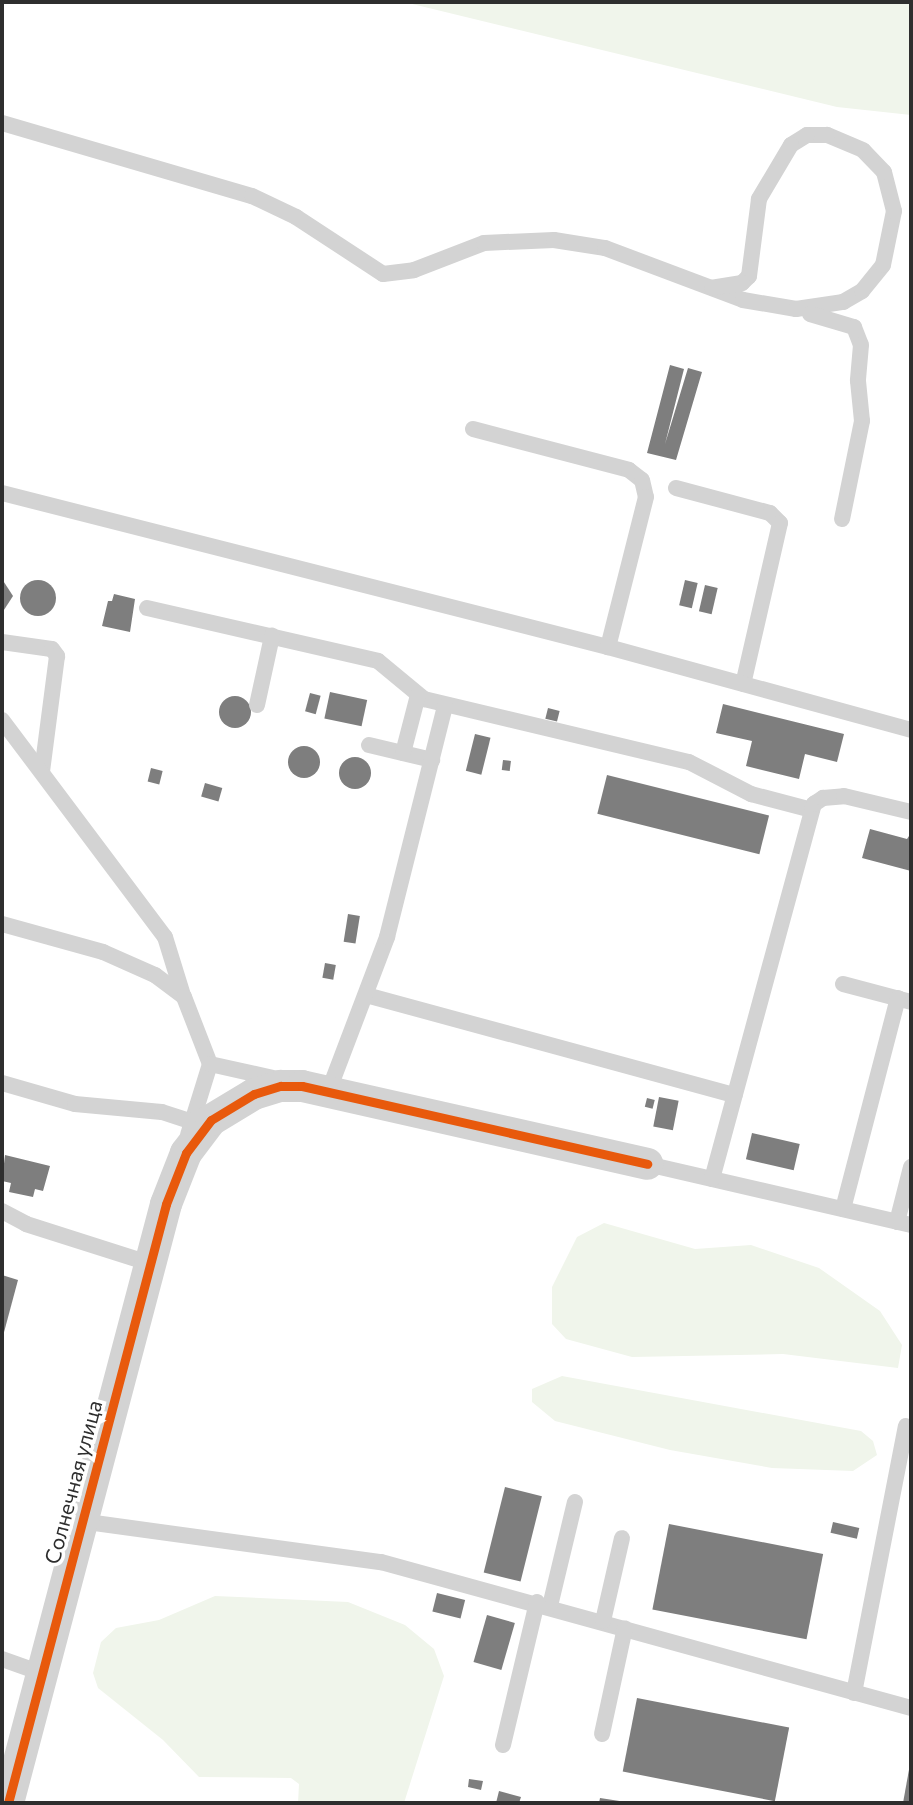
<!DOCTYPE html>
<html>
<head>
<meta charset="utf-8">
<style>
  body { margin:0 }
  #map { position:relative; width:913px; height:1805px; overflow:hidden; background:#fff; font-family:Commissioner,sans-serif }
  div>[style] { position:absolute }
  .green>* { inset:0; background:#f0f5eb }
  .building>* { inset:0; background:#7e7e7e; transform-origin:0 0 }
  .round { border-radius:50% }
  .lane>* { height:16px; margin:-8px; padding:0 8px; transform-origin:8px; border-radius:8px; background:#d3d3d3 }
  .street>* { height:32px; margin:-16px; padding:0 16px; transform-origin:16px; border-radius:16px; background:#d3d3d3 }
  .cycleway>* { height:9px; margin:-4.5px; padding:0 4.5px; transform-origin:4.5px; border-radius:4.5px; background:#e8590c }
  span { translate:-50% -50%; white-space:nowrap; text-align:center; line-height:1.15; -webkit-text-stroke:7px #fff; paint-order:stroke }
  .street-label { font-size:21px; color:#2e2e2e }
  .frame { position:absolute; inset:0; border:4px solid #2e2e2e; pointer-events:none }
</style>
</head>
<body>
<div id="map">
  <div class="green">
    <i style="clip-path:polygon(404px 2px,911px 2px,911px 115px,837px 107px)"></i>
    <i style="clip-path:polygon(604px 1223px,695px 1249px,751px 1245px,819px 1268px,880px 1311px,902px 1345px,898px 1368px,783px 1354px,632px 1357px,566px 1339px,552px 1324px,552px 1287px,577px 1237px)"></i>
    <i style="clip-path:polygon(562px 1376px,861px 1431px,873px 1441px,877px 1455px,853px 1471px,772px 1468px,670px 1450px,555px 1421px,532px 1402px,532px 1389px)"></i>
    <i style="clip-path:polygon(215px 1596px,348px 1602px,405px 1625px,434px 1649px,444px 1676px,404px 1803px,298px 1803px,299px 1784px,291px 1778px,199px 1777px,163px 1740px,98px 1688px,93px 1673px,101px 1642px,116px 1628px,159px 1620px)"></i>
  </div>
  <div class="building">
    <i style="clip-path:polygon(670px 365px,684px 369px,665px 444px,688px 368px,702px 372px,676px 460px,647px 453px)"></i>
    <i style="clip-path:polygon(2px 579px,13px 596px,2px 613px)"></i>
    <i style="left:685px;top:580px;width:13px;height:26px;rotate:13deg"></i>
    <i class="round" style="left:20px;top:580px;width:36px;height:36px"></i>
    <i style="left:705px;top:585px;width:13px;height:27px;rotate:13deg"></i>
    <i style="clip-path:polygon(114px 594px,135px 599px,130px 632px,102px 626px,108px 601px,112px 601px)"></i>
    <i style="left:330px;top:692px;width:38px;height:27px;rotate:12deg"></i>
    <i style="left:310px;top:693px;width:11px;height:19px;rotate:15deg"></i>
    <i class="round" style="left:219px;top:696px;width:32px;height:32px"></i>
    <i style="clip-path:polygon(723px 704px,844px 734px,837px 762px,805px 754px,799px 779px,746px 766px,752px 741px,716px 733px)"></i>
    <i style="left:548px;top:708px;width:12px;height:11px;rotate:14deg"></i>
    <i style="left:475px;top:734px;width:16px;height:38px;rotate:14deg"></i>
    <i class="round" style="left:288px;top:746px;width:32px;height:32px"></i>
    <i class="round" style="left:339px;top:757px;width:32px;height:32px"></i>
    <i style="left:503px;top:760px;width:8px;height:10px;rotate:7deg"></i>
    <i style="left:151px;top:768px;width:12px;height:14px;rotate:14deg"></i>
    <i style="left:607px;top:775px;width:167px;height:40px;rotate:14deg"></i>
    <i style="left:205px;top:783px;width:18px;height:14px;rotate:16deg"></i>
    <i style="clip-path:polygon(870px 829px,907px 839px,911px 833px,911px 871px,862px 858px)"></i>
    <i style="left:348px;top:914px;width:12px;height:28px;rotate:9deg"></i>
    <i style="left:325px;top:963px;width:11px;height:15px;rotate:10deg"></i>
    <i style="left:659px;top:1097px;width:20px;height:30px;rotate:11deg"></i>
    <i style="left:647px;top:1098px;width:8px;height:9px;rotate:14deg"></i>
    <i style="left:752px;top:1133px;width:49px;height:27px;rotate:13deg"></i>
    <i style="clip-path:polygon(5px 1155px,50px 1166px,43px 1191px,35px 1189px,33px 1197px,9px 1192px,11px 1183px,2px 1181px)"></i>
    <i style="clip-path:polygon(2px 1275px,18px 1280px,3px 1336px,2px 1336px)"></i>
    <i style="left:505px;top:1487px;width:38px;height:88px;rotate:14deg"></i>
    <i style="left:833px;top:1522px;width:27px;height:11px;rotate:13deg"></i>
    <i style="left:669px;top:1524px;width:157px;height:87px;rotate:11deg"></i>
    <i style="left:437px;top:1593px;width:29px;height:19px;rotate:14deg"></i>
    <i style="left:487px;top:1615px;width:29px;height:49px;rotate:16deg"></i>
    <i style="left:637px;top:1698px;width:155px;height:75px;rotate:11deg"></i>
    <i style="clip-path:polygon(910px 1764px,911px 1803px,903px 1803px)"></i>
    <i style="clip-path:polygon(469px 1779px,483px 1781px,481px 1790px,468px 1787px)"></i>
    <i style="clip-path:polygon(499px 1791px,521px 1797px,519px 1803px,496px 1803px)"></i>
    <i style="clip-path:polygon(600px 1798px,626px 1802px,626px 1803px,599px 1803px)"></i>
  </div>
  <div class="lane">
    <i style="left:2px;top:123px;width:260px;rotate:16.3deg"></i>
    <i style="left:252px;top:196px;width:49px;rotate:25.5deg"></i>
    <i style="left:296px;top:217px;width:104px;rotate:33.2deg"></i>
    <i style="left:383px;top:274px;width:31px;rotate:-7deg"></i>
    <i style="left:414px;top:270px;width:75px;rotate:-21.1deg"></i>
    <i style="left:484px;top:243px;width:70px;rotate:-2.5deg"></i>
    <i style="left:554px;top:240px;width:52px;rotate:8.9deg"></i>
    <i style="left:605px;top:248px;width:147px;rotate:20.6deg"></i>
    <i style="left:743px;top:300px;width:54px;rotate:9.6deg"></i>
    <i style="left:796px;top:309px;width:48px;rotate:-8.5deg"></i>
    <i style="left:843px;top:302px;width:22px;rotate:-30deg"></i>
    <i style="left:862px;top:291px;width:33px;rotate:-51deg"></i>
    <i style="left:883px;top:265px;width:55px;rotate:-78.5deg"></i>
    <i style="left:894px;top:211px;width:40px;rotate:-104.4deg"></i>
    <i style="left:884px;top:172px;width:30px;rotate:-134deg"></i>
    <i style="left:863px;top:150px;width:39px;rotate:-157deg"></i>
    <i style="left:827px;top:135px;width:20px;rotate:180deg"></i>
    <i style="left:807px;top:135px;width:19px;rotate:148deg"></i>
    <i style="left:791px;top:145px;width:63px;rotate:120.7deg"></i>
    <i style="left:759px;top:199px;width:78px;rotate:97.4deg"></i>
    <i style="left:749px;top:276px;width:10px;rotate:135deg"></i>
    <i style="left:742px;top:283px;width:30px;rotate:171deg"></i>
    <i style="left:810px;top:314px;width:46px;rotate:16.5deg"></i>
    <i style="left:854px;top:327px;width:19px;rotate:69deg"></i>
    <i style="left:861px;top:345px;width:36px;rotate:95deg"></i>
    <i style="left:858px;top:381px;width:40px;rotate:84.3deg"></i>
    <i style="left:862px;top:421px;width:100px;rotate:101.5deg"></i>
    <i style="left:473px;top:429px;width:161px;rotate:14.7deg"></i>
    <i style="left:629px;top:470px;width:16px;rotate:38deg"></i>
    <i style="left:642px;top:480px;width:17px;rotate:77deg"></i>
    <i style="left:646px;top:497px;width:155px;rotate:104.2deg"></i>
    <i style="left:676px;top:488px;width:97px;rotate:14.9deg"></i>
    <i style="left:770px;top:513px;width:14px;rotate:45deg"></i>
    <i style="left:780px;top:523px;width:165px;rotate:102.9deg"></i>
    <i style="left:2px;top:493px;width:625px;rotate:14.26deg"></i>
    <i style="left:608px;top:647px;width:314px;rotate:15.3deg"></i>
    <i style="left:147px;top:608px;width:237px;rotate:12.9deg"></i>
    <i style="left:378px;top:661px;width:60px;rotate:39.6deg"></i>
    <i style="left:424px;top:699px;width:272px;rotate:13.4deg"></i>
    <i style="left:689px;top:762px;width:70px;rotate:27.3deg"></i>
    <i style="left:751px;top:794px;width:63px;rotate:14.7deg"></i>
    <i style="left:2px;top:642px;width:50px;rotate:8deg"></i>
    <i style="left:52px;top:649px;width:9px;rotate:54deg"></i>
    <i style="left:57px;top:656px;width:117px;rotate:97.4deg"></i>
    <i style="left:257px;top:705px;width:71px;rotate:-77.7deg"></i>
    <i style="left:2px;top:720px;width:271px;rotate:53.1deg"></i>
    <i style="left:165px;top:937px;width:61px;rotate:72.8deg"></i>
    <i style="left:369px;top:745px;width:65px;rotate:13.4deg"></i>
    <i style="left:403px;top:753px;width:60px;rotate:-75.5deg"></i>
    <i style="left:2px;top:924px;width:105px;rotate:15.5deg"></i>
    <i style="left:103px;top:952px;width:57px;rotate:23.9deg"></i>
    <i style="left:155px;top:975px;width:36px;rotate:37deg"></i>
    <i style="left:184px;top:997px;width:72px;rotate:68.8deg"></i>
    <i style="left:210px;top:1064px;width:74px;rotate:107.2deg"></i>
    <i style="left:843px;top:984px;width:70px;rotate:14.8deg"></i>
    <i style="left:366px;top:995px;width:382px;rotate:15.2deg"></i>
    <i style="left:210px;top:1064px;width:74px;rotate:12.5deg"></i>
    <i style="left:2px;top:1083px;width:76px;rotate:16deg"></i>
    <i style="left:75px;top:1104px;width:87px;rotate:5.3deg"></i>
    <i style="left:162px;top:1112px;width:40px;rotate:18deg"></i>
    <i style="left:324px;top:1089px;width:5px;rotate:11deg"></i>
    <i style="left:329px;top:1090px;width:164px;rotate:-69.2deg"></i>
    <i style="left:387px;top:937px;width:238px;rotate:-75.9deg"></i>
    <i style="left:647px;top:1164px;width:271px;rotate:13deg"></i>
    <i style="left:712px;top:1179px;width:389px;rotate:-74.8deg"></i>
    <i style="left:814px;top:804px;width:11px;rotate:-34deg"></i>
    <i style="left:823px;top:798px;width:21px;rotate:-5deg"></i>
    <i style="left:844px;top:796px;width:69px;rotate:13.4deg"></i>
    <i style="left:843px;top:1209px;width:218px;rotate:-75.4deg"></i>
    <i style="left:2px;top:1211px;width:27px;rotate:28deg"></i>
    <i style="left:26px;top:1224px;width:129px;rotate:17.6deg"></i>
    <i style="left:897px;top:1222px;width:57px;rotate:-75.7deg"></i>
    <i style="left:80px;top:1521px;width:304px;rotate:7.8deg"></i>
    <i style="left:381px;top:1562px;width:550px;rotate:15.4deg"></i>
    <i style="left:550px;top:1606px;width:107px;rotate:-76.5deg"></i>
    <i style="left:603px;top:1621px;width:85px;rotate:-77.1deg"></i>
    <i style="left:2px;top:1659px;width:41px;rotate:19.7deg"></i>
    <i style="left:854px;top:1693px;width:272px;rotate:-79deg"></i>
    <i style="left:602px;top:1734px;width:108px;rotate:-77.8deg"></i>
    <i style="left:503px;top:1745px;width:147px;rotate:-76.6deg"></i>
  </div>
  <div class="street">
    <i style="left:8px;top:1803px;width:619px;rotate:-75.22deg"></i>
    <i style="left:166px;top:1204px;width:55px;rotate:-68.6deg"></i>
    <i style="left:186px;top:1153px;width:41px;rotate:-52.9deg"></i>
    <i style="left:211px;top:1120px;width:50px;rotate:-31.2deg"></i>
    <i style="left:254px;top:1094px;width:28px;rotate:-17deg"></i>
    <i style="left:281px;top:1086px;width:21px"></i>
    <i style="left:302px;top:1086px;width:354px;rotate:12.7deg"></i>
  </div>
  <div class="cycleway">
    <i style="left:8px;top:1803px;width:619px;rotate:-75.22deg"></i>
    <i style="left:166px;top:1204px;width:55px;rotate:-68.6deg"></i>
    <i style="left:186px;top:1153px;width:41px;rotate:-52.9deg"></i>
    <i style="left:211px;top:1120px;width:50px;rotate:-31.2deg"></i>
    <i style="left:254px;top:1094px;width:28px;rotate:-17deg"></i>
    <i style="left:281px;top:1086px;width:21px"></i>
    <i style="left:302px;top:1086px;width:354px;rotate:12.7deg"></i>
  </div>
  <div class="street-label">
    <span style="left:73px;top:1482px;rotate:-75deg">Солнечная улица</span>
  </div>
  <div class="frame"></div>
</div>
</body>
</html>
